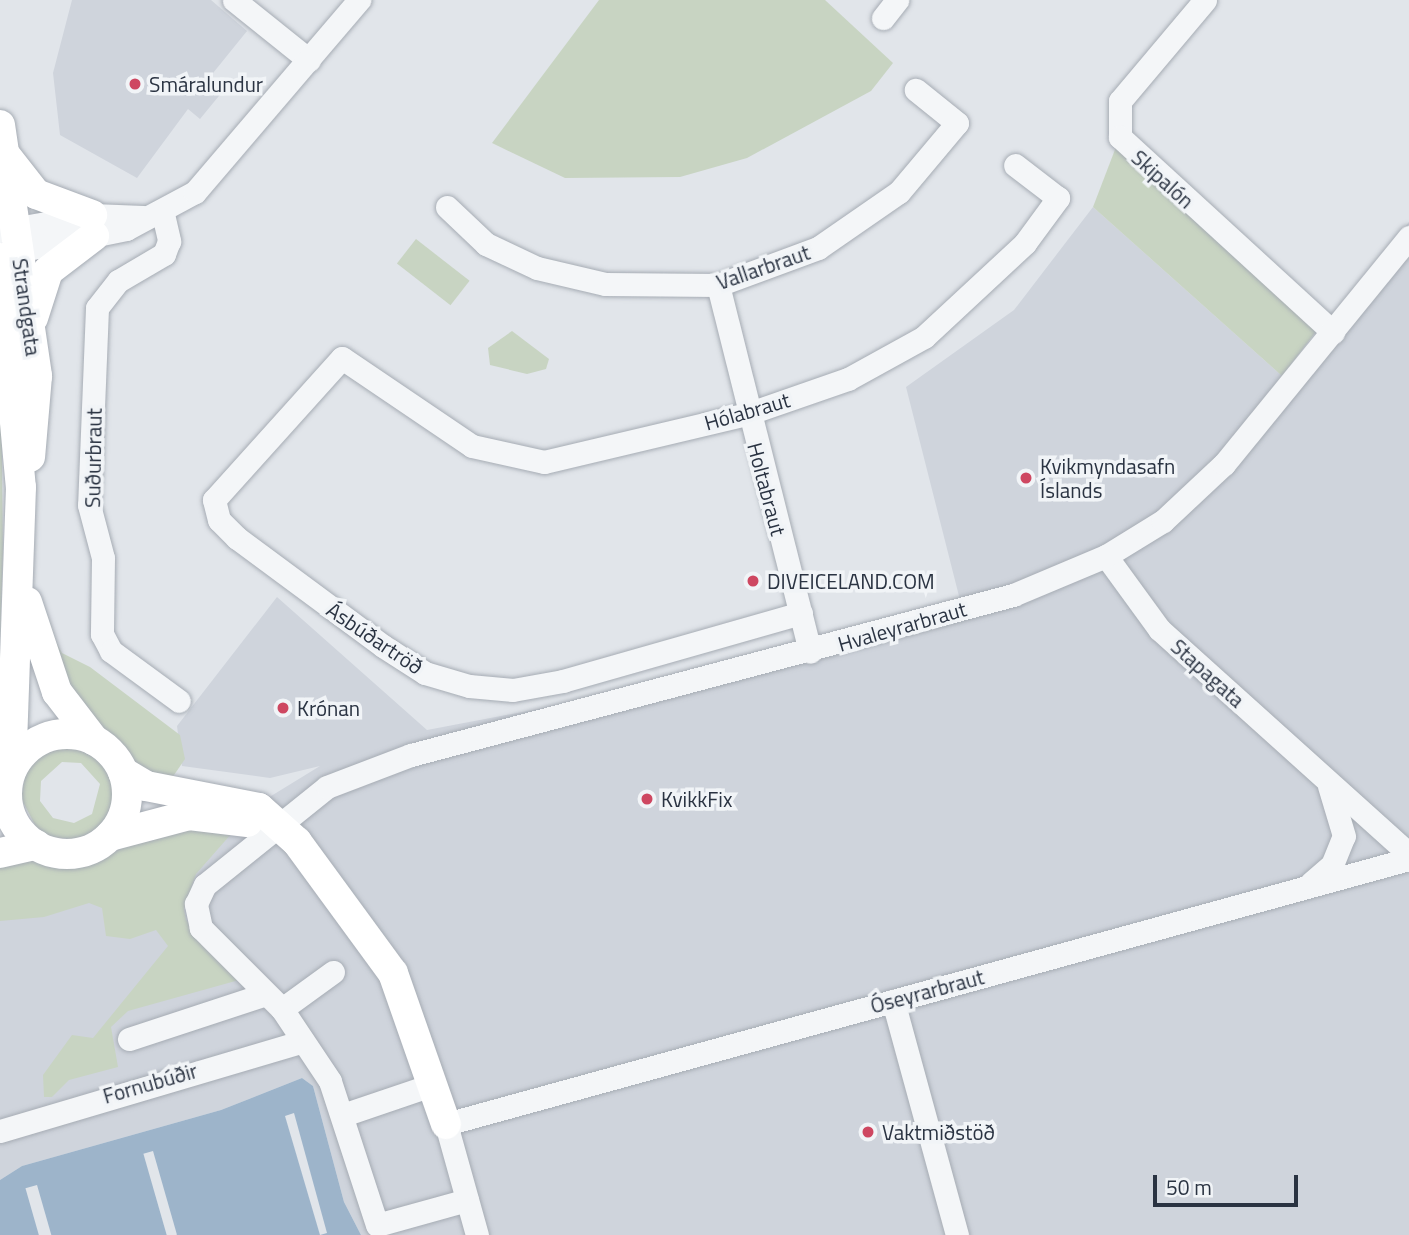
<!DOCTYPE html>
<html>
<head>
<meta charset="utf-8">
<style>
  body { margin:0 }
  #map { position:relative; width:1409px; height:1235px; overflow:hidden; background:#e1e5ea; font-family:"Titillium Web",sans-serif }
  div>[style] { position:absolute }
  .built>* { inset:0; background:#cfd4dc }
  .green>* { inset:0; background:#c8d4c2; transform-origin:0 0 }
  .water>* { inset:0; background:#9db4ca }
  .pier>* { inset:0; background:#e1e5ea; transform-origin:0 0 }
  .roads { filter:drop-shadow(0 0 2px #a6acb4) drop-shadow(0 0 2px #a6acb4) }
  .minor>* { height:23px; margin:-11.5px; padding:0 11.5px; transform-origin:11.5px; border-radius:11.5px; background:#f4f6f8 }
  .major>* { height:30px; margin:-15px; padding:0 15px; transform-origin:15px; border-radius:15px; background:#fff }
  .major>.ring { margin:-15px; padding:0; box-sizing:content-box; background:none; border:30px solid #fff; border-radius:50% }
  .dots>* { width:19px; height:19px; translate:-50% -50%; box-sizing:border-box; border:4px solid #f1f4f7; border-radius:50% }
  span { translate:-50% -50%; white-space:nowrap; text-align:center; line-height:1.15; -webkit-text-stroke:7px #f1f4f7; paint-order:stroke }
  .poi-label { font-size:21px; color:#2a3342 }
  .left { translate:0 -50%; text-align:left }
  .street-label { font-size:21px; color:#2a3342 }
  .scale { position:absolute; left:1153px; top:1175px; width:145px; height:32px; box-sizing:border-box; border:4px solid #2a3342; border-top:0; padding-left:9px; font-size:21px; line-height:24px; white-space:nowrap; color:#2a3342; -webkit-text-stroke:5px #f1f4f7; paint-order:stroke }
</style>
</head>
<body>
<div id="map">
  <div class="built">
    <i style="clip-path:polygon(72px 0,211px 0,247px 31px,209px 78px,223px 91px,200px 119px,188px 109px,137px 178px,60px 135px,53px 73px)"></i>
    <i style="clip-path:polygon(1093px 207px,1282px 376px,1409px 222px,1409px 1235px,361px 1235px,344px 1202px,313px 1086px,302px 1078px,221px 1110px,22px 1166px,0 1180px,0 891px,214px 831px,320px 766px,270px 778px,182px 766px,177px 726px,277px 597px,427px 730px,618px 694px,960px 600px,906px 387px,1014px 310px)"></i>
  </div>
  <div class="green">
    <i style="clip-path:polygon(599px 0,825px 0,893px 63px,871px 91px,747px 158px,680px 177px,565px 178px,492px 143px)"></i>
    <i style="clip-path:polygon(1116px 147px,1328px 316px,1282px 376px,1093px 207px)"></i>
    <i style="left:416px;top:239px;width:68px;height:31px;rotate:38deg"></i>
    <i style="clip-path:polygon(512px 331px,549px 359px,546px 369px,527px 374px,490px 365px,488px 348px)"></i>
    <i style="clip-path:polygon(1px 376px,3px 550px,0 641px,0 377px)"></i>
    <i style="clip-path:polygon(50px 631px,62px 653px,90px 667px,180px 735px,185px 759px,174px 775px,165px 781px,138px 768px,88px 730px,60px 681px)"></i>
    <i style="clip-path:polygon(evenodd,68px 741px,85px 743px,111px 762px,121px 792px,110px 823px,82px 840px,49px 837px,36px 827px,21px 798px,27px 766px,52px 745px,68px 741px,62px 762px,81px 763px,100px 784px,92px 814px,74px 823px,53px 818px,40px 801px,41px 781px,62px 762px)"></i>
    <i style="clip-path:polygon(172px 825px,232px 833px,196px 874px,184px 909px,186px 920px,239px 980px,128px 1011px,111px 1027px,118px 1067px,69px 1080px,52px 1097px,44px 1097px,43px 1075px,72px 1035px,93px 1038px,168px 946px,156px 930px,130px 939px,106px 936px,102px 908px,89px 903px,44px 917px,0 921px,0 860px,89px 863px)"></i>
  </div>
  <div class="water">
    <i style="clip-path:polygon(302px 1078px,313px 1086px,344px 1202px,361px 1235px,0 1235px,0 1180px,22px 1166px,221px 1110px)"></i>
  </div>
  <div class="pier">
    <i style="clip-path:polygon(294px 1113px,327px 1233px,320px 1235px,285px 1116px)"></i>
    <i style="left:153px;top:1151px;width:87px;height:10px;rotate:74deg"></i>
    <i style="left:37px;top:1185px;width:52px;height:12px;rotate:74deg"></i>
  </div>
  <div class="roads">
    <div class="minor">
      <i style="left:234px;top:0;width:96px;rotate:38.7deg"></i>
      <i style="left:1205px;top:0;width:132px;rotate:130.1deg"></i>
      <i style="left:1120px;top:101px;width:36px;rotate:90deg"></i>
      <i style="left:1120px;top:137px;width:289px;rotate:42.5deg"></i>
      <i style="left:883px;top:18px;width:23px;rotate:-52deg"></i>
      <i style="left:447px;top:207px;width:54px;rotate:43.5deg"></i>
      <i style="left:486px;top:244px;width:56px;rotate:25.2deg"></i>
      <i style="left:537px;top:268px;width:70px;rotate:13.2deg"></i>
      <i style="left:605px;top:284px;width:113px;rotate:0.5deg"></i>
      <i style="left:718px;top:285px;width:107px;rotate:-20.3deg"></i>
      <i style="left:818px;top:248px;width:98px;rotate:-34.7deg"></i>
      <i style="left:899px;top:192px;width:90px;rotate:-50deg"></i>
      <i style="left:957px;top:123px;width:53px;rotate:-141.2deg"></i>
      <i style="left:163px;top:214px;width:28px;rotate:77deg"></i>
      <i style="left:169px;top:241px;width:14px;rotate:111deg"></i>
      <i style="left:164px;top:254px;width:53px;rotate:149.6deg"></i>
      <i style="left:118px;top:281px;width:34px;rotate:128deg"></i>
      <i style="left:97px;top:308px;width:197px;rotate:92.3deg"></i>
      <i style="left:89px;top:505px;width:55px;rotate:75.2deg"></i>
      <i style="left:103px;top:558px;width:76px;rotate:90.8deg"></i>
      <i style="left:102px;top:634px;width:19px;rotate:62deg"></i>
      <i style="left:111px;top:651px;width:84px;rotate:36.3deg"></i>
      <i style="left:0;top:231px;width:93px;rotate:-9.9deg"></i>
      <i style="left:92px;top:215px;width:51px;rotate:2.2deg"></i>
      <i style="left:3px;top:254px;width:126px;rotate:-11.5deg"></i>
      <i style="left:126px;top:229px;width:78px;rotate:-28.2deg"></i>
      <i style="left:195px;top:192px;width:253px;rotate:-49.5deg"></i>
      <i style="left:718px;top:285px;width:378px;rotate:75.9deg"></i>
      <i style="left:1106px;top:556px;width:90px;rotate:54deg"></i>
      <i style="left:1159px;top:629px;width:336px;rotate:42deg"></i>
      <i style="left:801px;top:613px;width:248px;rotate:164.1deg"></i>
      <i style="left:563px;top:681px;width:51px;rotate:169.8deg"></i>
      <i style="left:513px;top:690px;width:44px;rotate:-174.8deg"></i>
      <i style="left:469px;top:686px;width:46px;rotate:-163.5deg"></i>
      <i style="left:425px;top:673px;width:50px;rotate:-147.3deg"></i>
      <i style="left:383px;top:646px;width:182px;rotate:-143.5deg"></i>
      <i style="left:237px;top:538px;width:25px;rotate:-135deg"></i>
      <i style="left:219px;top:520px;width:21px;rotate:-104deg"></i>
      <i style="left:214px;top:500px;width:191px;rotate:-48deg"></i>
      <i style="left:342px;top:358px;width:157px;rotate:34.1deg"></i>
      <i style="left:472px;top:446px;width:74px;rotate:12.5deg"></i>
      <i style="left:544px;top:462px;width:209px;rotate:-13.3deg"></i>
      <i style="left:747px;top:414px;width:107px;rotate:-19.1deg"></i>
      <i style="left:848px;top:379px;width:87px;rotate:-28.9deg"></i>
      <i style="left:924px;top:337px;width:138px;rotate:-42.9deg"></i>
      <i style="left:1025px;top:243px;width:56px;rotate:-53.7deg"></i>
      <i style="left:1058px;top:198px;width:54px;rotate:-142.5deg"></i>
      <i style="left:1311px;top:883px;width:28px;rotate:-41deg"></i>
      <i style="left:1332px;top:865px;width:31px;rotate:-68deg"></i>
      <i style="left:1344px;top:836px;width:52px;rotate:-106.7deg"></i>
      <i style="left:893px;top:1001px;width:243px;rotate:74.7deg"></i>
      <i style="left:282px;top:1009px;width:63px;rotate:-36deg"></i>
      <i style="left:129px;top:1039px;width:144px;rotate:-18.2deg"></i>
      <i style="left:343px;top:1115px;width:96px;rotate:-18.8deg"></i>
      <i style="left:0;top:1131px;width:316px;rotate:-16.5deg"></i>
      <i style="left:467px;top:1200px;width:93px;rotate:164.5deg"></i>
      <i style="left:377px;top:1225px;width:151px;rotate:-108.1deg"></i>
      <i style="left:330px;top:1081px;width:87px;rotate:-123.7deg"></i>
      <i style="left:282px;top:1009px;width:115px;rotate:-135deg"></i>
      <i style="left:201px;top:928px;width:25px;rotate:-102deg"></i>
      <i style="left:196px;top:904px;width:21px;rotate:-65deg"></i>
      <i style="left:205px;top:885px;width:156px;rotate:-38.8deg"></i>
      <i style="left:327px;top:787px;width:90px;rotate:-20.9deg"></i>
      <i style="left:411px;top:755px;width:623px;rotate:-14.88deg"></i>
      <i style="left:1013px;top:595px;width:101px;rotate:-22.8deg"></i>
      <i style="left:1106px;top:556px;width:67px;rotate:-31.6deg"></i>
      <i style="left:1163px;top:521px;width:83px;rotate:-43.1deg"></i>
      <i style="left:1224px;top:464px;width:293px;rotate:-50.8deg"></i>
      <i style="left:477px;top:1235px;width:115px;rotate:-105.6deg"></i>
      <i style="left:446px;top:1124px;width:999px;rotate:-15.39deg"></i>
    </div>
    <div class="major">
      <i style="left:0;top:125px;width:254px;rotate:81.6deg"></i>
      <i style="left:37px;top:376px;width:81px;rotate:94.9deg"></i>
      <i style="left:7px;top:157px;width:47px;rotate:51.9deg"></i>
      <i style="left:36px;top:194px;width:60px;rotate:20.6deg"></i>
      <i style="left:0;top:258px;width:230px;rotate:84.8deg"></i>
      <i style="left:21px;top:487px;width:284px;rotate:92deg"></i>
      <i style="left:33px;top:318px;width:49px;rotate:-72.3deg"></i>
      <i style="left:48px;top:271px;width:58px;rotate:-37.3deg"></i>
      <i style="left:27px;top:602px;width:95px;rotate:71.6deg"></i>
      <i style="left:57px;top:692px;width:61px;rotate:52.4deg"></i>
      <i class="ring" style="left:7px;top:734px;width:90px;height:90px"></i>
      <i style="left:123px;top:772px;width:27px;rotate:31deg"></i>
      <i style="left:146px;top:786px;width:115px;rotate:11deg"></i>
      <i style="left:259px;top:808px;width:51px;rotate:41.8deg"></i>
      <i style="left:297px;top:842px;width:162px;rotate:53.8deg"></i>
      <i style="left:393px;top:973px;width:160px;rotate:70.7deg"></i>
      <i style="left:110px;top:836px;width:82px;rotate:-14.9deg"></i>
      <i style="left:189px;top:815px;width:59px;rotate:6.8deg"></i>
      <i style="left:0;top:853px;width:37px;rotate:-13deg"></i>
    </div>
  </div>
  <div class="dots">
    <i style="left:135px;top:84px;background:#ce4761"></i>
    <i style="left:1026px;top:478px;background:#ce4761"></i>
    <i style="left:753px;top:581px;background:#ce4761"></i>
    <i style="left:283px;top:708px;background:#ce4761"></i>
    <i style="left:647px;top:799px;background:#ce4761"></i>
    <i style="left:868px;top:1132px;background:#ce4761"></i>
  </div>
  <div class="poi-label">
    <span class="left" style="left:149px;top:84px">Smáralundur</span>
    <span class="left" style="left:1040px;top:478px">Kvikmyndasafn<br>Íslands</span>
    <span class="left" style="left:767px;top:581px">DIVEICELAND.COM</span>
    <span class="left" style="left:297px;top:708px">Krónan</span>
    <span class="left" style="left:661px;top:799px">KvikkFix</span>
    <span class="left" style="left:882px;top:1132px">Vaktmiðstöð</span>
  </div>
  <div class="street-label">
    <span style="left:1163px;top:179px;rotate:42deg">Skipalón</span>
    <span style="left:763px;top:267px;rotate:-19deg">Vallarbraut</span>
    <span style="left:27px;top:307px;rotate:82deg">Strandgata</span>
    <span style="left:747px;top:411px;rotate:-16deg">Hólabraut</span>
    <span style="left:93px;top:458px;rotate:-89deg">Suðurbraut</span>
    <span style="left:767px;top:489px;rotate:75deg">Holtabraut</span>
    <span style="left:902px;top:626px;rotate:-16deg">Hvaleyrarbraut</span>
    <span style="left:375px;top:638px;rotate:34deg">Ásbúðartröð</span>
    <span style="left:1208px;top:673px;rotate:42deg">Stapagata</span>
    <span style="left:927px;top:991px;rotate:-15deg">Óseyrarbraut</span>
    <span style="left:150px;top:1083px;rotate:-16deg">Fornubúðir</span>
  </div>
  <div class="scale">50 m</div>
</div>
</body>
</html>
